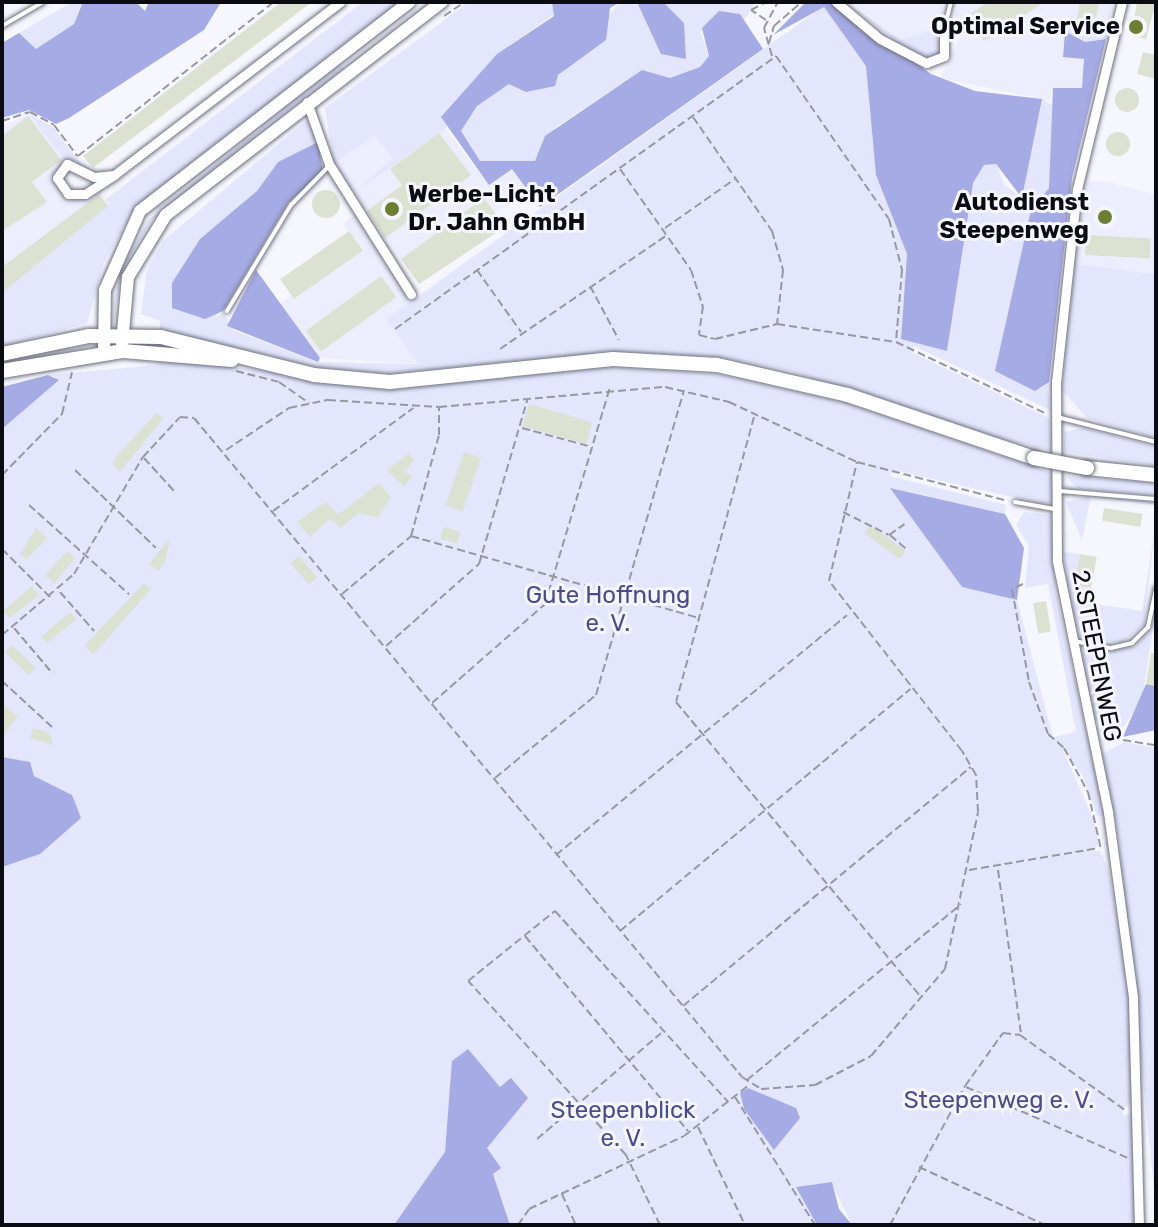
<!DOCTYPE html>
<html>
<head>
<meta charset="utf-8">
<style>
  body { margin:0 }
  #map { position:relative; width:1158px; height:1227px; overflow:hidden; background:#f6f7fe; font-family:Rubik,sans-serif }
  div>[style] { position:absolute }
  .built>* { inset:0; background:#eceefd }
  .green>* { inset:0; background:#e3e6fd }
  .forest>* { inset:0; background:#a5abe4 }
  .building>* { inset:0; background:#dce2d1; transform-origin:0 0 }
  .round { border-radius:50% }
  .path>* { height:2px; margin-top:-1px; transform-origin:0; background:repeating-linear-gradient(90deg,#97989f 0 8px,transparent 0 12px) }
  .roads { filter:drop-shadow(0 0 2px #6c6e7e) drop-shadow(0 0 2px #6c6e7e) }
  .service>* { height:4px; margin:-2px; padding:0 2px; transform-origin:2px; border-radius:2px; background:#fff }
  .minor>* { height:9px; margin:-4.5px; padding:0 4.5px; transform-origin:4.5px; border-radius:4.5px; background:#fff }
  .secondary>* { height:12px; margin:-6px; padding:0 6px; transform-origin:6px; border-radius:6px; background:#fff }
  .primary>* { height:14px; margin:-7px; padding:0 7px; transform-origin:7px; border-radius:7px; background:#fff }
  .bridges { filter:drop-shadow(0 0 2px #6c6e7e) drop-shadow(0 0 2px #6c6e7e) }
  .primary-bridge>* { height:14px; margin:-7px; padding:0 7px; transform-origin:7px; border-radius:7px; background:#fff }
  .dots>* { width:22px; height:22px; translate:-50% -50%; box-sizing:border-box; border:4px solid #f6f7fe; border-radius:50% }
  span { translate:-50% -50%; white-space:nowrap; text-align:center; line-height:1.15; -webkit-text-stroke:6px #f6f7fe; paint-order:stroke }
  .poi-label { font-size:24px; color:#0b0c12; font-weight:700 }
  .right { translate:-100% -50%; text-align:right }
  .left { translate:0 -50%; text-align:left }
  .park-label { font-size:24px; color:#4a4c92 }
  .street-label { font-size:24px; color:#0b0c12 }
  .frame { position:absolute; inset:0; border:4px solid #0b0c12; pointer-events:none }
</style>
</head>
<body>
<div id="map">
  <div class="built">
    <i style="clip-path:polygon(850px 2px,943px 2px,943px 20px,936px 31px,901px 40px)"></i>
    <i style="clip-path:polygon(959px 2px,1112px 2px,1104px 32px,1065px 24px,1063px 56px,1084px 59px,1082px 88px,1053px 88px,1050px 101px,941px 78px,962px 30px,954px 15px)"></i>
    <i style="clip-path:polygon(325px 108px,443px 126px,489px 185px,512px 168px,528px 191px,410px 271px,334px 163px)"></i>
    <i style="clip-path:polygon(29px 114px,64px 160px,53px 180px,66px 197px,97px 188px,110px 204px,2px 293px,2px 126px)"></i>
    <i style="clip-path:polygon(1105px 181px,1156px 195px,1156px 274px,1075px 264px,1085px 182px)"></i>
    <i style="clip-path:polygon(354px 215px,411px 301px,387px 319px,420px 364px,320px 358px,280px 304px,292px 295px,282px 281px,348px 232px,343px 223px)"></i>
  </div>
  <div class="green">
    <i style="clip-path:polygon(72px 2px,83px 2px,74px 24px,36px 49px,19px 33px)"></i>
    <i style="clip-path:polygon(363px 2px,399px 2px,136px 207px,104px 262px,87px 323px,2px 347px,2px 293px,110px 204px,106px 199px)"></i>
    <i style="clip-path:polygon(469px 2px,552px 2px,557px 12px,497px 54px,446px 128px,354px 193px,393px 158px,375px 135px,334px 163px,325px 108px)"></i>
    <i style="clip-path:polygon(620px 2px,642px 6px,651px 32px,684px 23px,663px 2px,756px 2px,745px 19px,734px 12px,700px 32px,709px 56px,700px 67px,671px 78px,642px 70px,556px 127px,535px 161px,480px 161px,461px 131px,477px 106px,508px 84px,555px 80px)"></i>
    <i style="clip-path:polygon(846px 2px,901px 40px,937px 28px,940px 53px,926px 58px,899px 44px)"></i>
    <i style="clip-path:polygon(1112px 2px,1106px 39px,1085px 42px,1065px 31px,1065px 24px,1104px 32px)"></i>
    <i style="clip-path:polygon(824px 6px,866px 66px,876px 175px,907px 254px,901px 338px,947px 351px,972px 183px,984px 165px,996px 164px,1004px 184px,1022px 198px,1042px 99px,1053px 106px,1049px 188px,1031px 210px,1050px 410px,914px 346px,911px 352px,1049px 418px,1055px 451px,974px 433px,791px 371px,717px 357px,612px 352px,387px 374px,315px 367px,160px 330px,160px 321px,141px 314px,147px 270px,164px 240px,307px 120px,318px 142px,278px 162px,257px 191px,200px 239px,217px 317px,223px 311px,233px 330px,317px 362px,419px 364px,386px 319px)"></i>
    <i style="clip-path:polygon(340px 62px,344px 68px,151px 221px,124px 267px,112px 319px,121px 266px,149px 219px)"></i>
    <i style="clip-path:polygon(29px 114px,53px 127px,84px 167px,64px 160px,29px 114px,2px 126px)"></i>
    <i style="clip-path:polygon(1075px 264px,1156px 274px,1156px 438px,1087px 418px,1062px 390px)"></i>
    <i style="clip-path:polygon(evenodd,158px 356px,389px 389px,612px 367px,716px 374px,846px 403px,1055px 474px,1054px 501px,1044px 504px,893px 470px,890px 476px,1006px 505px,1005px 514px,892px 488px,962px 587px,1017px 600px,1053px 737px,1076px 732px,1048px 584px,1025px 588px,1029px 546px,1016px 525px,1024px 512px,1053px 515px,1055px 589px,1104px 815px,1097px 817px,1083px 776px,1062px 748px,1093px 819px,1099px 845px,1088px 851px,1100px 851px,1109px 871px,1129px 998px,1133px 1103px,1123px 1108px,1123px 1116px,1133px 1113px,1136px 1225px,852px 1225px,831px 1182px,797px 1187px,817px 1225px,510px 1225px,493px 1174px,500px 1167px,487px 1148px,528px 1098px,500px 1087px,468px 1050px,453px 1061px,445px 1152px,394px 1225px,2px 1225px,2px 867px,40px 854px,72px 795px,34px 776px,29px 763px,2px 757px,2px 429px,57px 377px,48px 375px,157px 365px,158px 356px,748px 1088px,800px 1118px,775px 1149px,741px 1104px,748px 1088px)"></i>
    <i style="clip-path:polygon(1084px 428px,1156px 447px,1156px 466px,1064px 452px,1064px 432px)"></i>
    <i style="clip-path:polygon(1066px 476px,1156px 483px,1156px 495px,1078px 489px)"></i>
    <i style="clip-path:polygon(1092px 495px,1156px 501px,1156px 505px,1091px 496px,1082px 540px,1066px 502px)"></i>
    <i style="clip-path:polygon(1156px 521px,1144px 624px,1122px 643px,1082px 638px,1075px 632px,1063px 552px,1080px 554px,1075px 586px,1092px 589px,1089px 603px,1142px 611px)"></i>
    <i style="clip-path:polygon(1156px 610px,1142px 700px,1117px 736px,1094px 719px,1077px 649px,1135px 647px,1151px 629px)"></i>
    <i style="clip-path:polygon(1124px 742px,1156px 748px,1156px 1209px,1118px 830px,1101px 755px)"></i>
  </div>
  <div class="forest">
    <i style="clip-path:polygon(83px 2px,136px 2px,145px 11px,149px 2px,221px 2px,204px 30px,69px 118px,56px 124px,29px 110px,2px 118px,2px 43px,19px 33px,36px 49px,74px 24px)"></i>
    <i style="clip-path:polygon(552px 2px,620px 2px,610px 8px,606px 40px,558px 75px,555px 86px,526px 92px,509px 84px,477px 106px,461px 131px,480px 161px,535px 161px,545px 136px,642px 70px,670px 78px,700px 67px,709px 56px,702px 28px,719px 11px,740px 14px,763px 49px,540px 207px,512px 169px,489px 185px,441px 117px,497px 54px,554px 16px)"></i>
    <i style="clip-path:polygon(637px 2px,663px 2px,684px 23px,686px 59px,661px 54px)"></i>
    <i style="clip-path:polygon(806px 2px,829px 2px,931px 74px,975px 91px,1042px 99px,1022px 198px,996px 164px,984px 165px,973px 183px,947px 351px,901px 339px,907px 254px,876px 175px,866px 66px,824px 7px,773px 35px)"></i>
    <i style="clip-path:polygon(1065px 31px,1085px 42px,1106px 39px,1072px 178px,1049px 382px,1035px 391px,995px 371px,1031px 210px,1049px 188px,1053px 88px,1082px 88px,1084px 59px,1063px 57px)"></i>
    <i style="clip-path:polygon(318px 142px,323px 172px,288px 203px,223px 311px,205px 319px,172px 308px,172px 283px,200px 239px,257px 191px,278px 162px)"></i>
    <i style="clip-path:polygon(256px 270px,320px 358px,318px 362px,227px 326px)"></i>
    <i style="clip-path:polygon(48px 375px,59px 380px,2px 429px,2px 387px)"></i>
    <i style="clip-path:polygon(890px 488px,1005px 514px,1024px 548px,1017px 600px,962px 587px)"></i>
    <i style="clip-path:polygon(1146px 684px,1156px 686px,1156px 730px,1123px 737px)"></i>
    <i style="clip-path:polygon(2px 757px,30px 762px,34px 776px,72px 795px,81px 818px,40px 854px,2px 867px)"></i>
    <i style="clip-path:polygon(468px 1049px,500px 1087px,511px 1078px,528px 1098px,487px 1148px,501px 1168px,493px 1174px,510px 1225px,394px 1225px,445px 1152px,452px 1061px)"></i>
    <i style="clip-path:polygon(748px 1088px,796px 1108px,800px 1118px,774px 1150px,744px 1109px,740px 1093px)"></i>
    <i style="clip-path:polygon(832px 1182px,839px 1209px,852px 1225px,817px 1225px,796px 1187px)"></i>
  </div>
  <div class="building">
    <i style="clip-path:polygon(281px 2px,312px 2px,93px 168px,83px 156px)"></i>
    <i style="clip-path:polygon(989px 2px,1045px 2px,984px 41px,968px 15px)"></i>
    <i style="clip-path:polygon(1080px 2px,1099px 2px,1094px 27px,1076px 24px)"></i>
    <i style="clip-path:polygon(1137px 2px,1156px 2px,1146px 39px,1131px 36px)"></i>
    <i style="clip-path:polygon(1143px 52px,1156px 55px,1156px 79px,1137px 74px)"></i>
    <i class="round" style="left:1115px;top:88px;width:24px;height:24px"></i>
    <i style="clip-path:polygon(28px 116px,61px 160px,32px 182px,47px 202px,2px 231px,2px 136px)"></i>
    <i class="round" style="left:1106px;top:132px;width:24px;height:24px"></i>
    <i style="clip-path:polygon(439px 133px,471px 175px,385px 238px,367px 211px,402px 185px,390px 169px)"></i>
    <i class="round" style="left:312px;top:190px;width:28px;height:28px"></i>
    <i style="clip-path:polygon(99px 194px,108px 206px,2px 293px,2px 267px)"></i>
    <i style="clip-path:polygon(484px 198px,505px 227px,419px 284px,401px 259px)"></i>
    <i style="left:349px;top:231px;width:24px;height:84px;rotate:55deg"></i>
    <i style="left:1086px;top:235px;width:65px;height:20px;rotate:3deg"></i>
    <i style="left:381px;top:276px;width:26px;height:93px;rotate:54deg"></i>
    <i style="left:529px;top:404px;width:66px;height:23px;rotate:16deg"></i>
    <i style="clip-path:polygon(157px 413px,163px 419px,120px 472px,113px 465px,116px 456px)"></i>
    <i style="left:464px;top:452px;width:18px;height:57px;rotate:19deg"></i>
    <i style="clip-path:polygon(409px 453px,414px 460px,405px 472px,412px 476px,404px 487px,387px 470px)"></i>
    <i style="clip-path:polygon(379px 483px,391px 497px,378px 518px,358px 513px,341px 528px,330px 519px,310px 537px,297px 522px,325px 502px,339px 514px)"></i>
    <i style="left:1104px;top:508px;width:39px;height:13px;rotate:9deg"></i>
    <i style="left:870px;top:525px;width:44px;height:10px;rotate:36deg"></i>
    <i style="left:444px;top:527px;width:17px;height:12px;rotate:17deg"></i>
    <i style="clip-path:polygon(36px 528px,47px 538px,27px 559px,20px 554px)"></i>
    <i style="clip-path:polygon(170px 538px,165px 562px,158px 571px,149px 564px)"></i>
    <i style="clip-path:polygon(67px 551px,75px 558px,54px 584px,45px 575px)"></i>
    <i style="left:1080px;top:554px;width:17px;height:32px;rotate:10deg"></i>
    <i style="left:299px;top:556px;width:28px;height:11px;rotate:49deg"></i>
    <i style="clip-path:polygon(144px 583px,151px 589px,93px 655px,85px 645px)"></i>
    <i style="clip-path:polygon(32px 586px,39px 595px,10px 618px,3px 611px)"></i>
    <i style="left:1046px;top:601px;width:31px;height:13px;rotate:81deg"></i>
    <i style="clip-path:polygon(70px 612px,77px 619px,47px 643px,41px 637px)"></i>
    <i style="left:12px;top:645px;width:33px;height:10px;rotate:44deg"></i>
    <i style="clip-path:polygon(1151px 653px,1156px 653px,1156px 686px,1146px 684px)"></i>
    <i style="clip-path:polygon(2px 704px,18px 716px,2px 738px)"></i>
    <i style="clip-path:polygon(33px 728px,50px 733px,53px 745px,30px 738px)"></i>
  </div>
  <div class="path">
    <i style="left:444px;top:16px;width:25px;rotate:-34deg"></i>
    <i style="left:766px;top:20px;width:18px;rotate:-146deg"></i>
    <i style="left:751px;top:10px;width:17px;rotate:-28deg"></i>
    <i style="left:769px;top:43px;width:18px;rotate:-74deg"></i>
    <i style="left:774px;top:26px;width:37px;rotate:-41deg"></i>
    <i style="left:772px;top:56px;width:29px;rotate:-106deg"></i>
    <i style="left:764px;top:28px;width:30px;rotate:-62deg"></i>
    <i style="left:693px;top:117px;width:139px;rotate:55.3deg"></i>
    <i style="left:772px;top:231px;width:41px;rotate:74.2deg"></i>
    <i style="left:783px;top:270px;width:54px;rotate:96.3deg"></i>
    <i style="left:2px;top:121px;width:29px;rotate:-18deg"></i>
    <i style="left:30px;top:112px;width:27px;rotate:28deg"></i>
    <i style="left:54px;top:125px;width:39px;rotate:53deg"></i>
    <i style="left:78px;top:156px;width:249px;rotate:-38.2deg"></i>
    <i style="left:620px;top:169px;width:123px;rotate:54.9deg"></i>
    <i style="left:691px;top:270px;width:38px;rotate:72deg"></i>
    <i style="left:703px;top:306px;width:29px;rotate:98deg"></i>
    <i style="left:699px;top:335px;width:16px;rotate:14deg"></i>
    <i style="left:715px;top:339px;width:64px;rotate:-13.6deg"></i>
    <i style="left:777px;top:324px;width:120px;rotate:8.6deg"></i>
    <i style="left:896px;top:342px;width:165px;rotate:25.5deg"></i>
    <i style="left:665px;top:228px;width:85px;rotate:-35deg"></i>
    <i style="left:477px;top:270px;width:76px;rotate:54.6deg"></i>
    <i style="left:590px;top:286px;width:61px;rotate:61.8deg"></i>
    <i style="left:395px;top:329px;width:469px;rotate:-35.6deg"></i>
    <i style="left:776px;top:56px;width:198px;rotate:55.3deg"></i>
    <i style="left:889px;top:219px;width:53px;rotate:75.7deg"></i>
    <i style="left:902px;top:270px;width:72px;rotate:94.8deg"></i>
    <i style="left:500px;top:349px;width:202px;rotate:-34.3deg"></i>
    <i style="left:236px;top:371px;width:44px;rotate:14.3deg"></i>
    <i style="left:279px;top:382px;width:37px;rotate:35deg"></i>
    <i style="left:754px;top:417px;width:295px;rotate:105.3deg"></i>
    <i style="left:676px;top:702px;width:382px;rotate:50.3deg"></i>
    <i style="left:522px;top:428px;width:73px;rotate:15.2deg"></i>
    <i style="left:226px;top:450px;width:76px;rotate:-33.7deg"></i>
    <i style="left:289px;top:408px;width:40px;rotate:-12deg"></i>
    <i style="left:328px;top:400px;width:111px;rotate:3.6deg"></i>
    <i style="left:439px;top:407px;width:227px;rotate:-5.1deg"></i>
    <i style="left:665px;top:387px;width:66px;rotate:13.2deg"></i>
    <i style="left:729px;top:402px;width:141px;rotate:25.1deg"></i>
    <i style="left:857px;top:462px;width:156px;rotate:14.5deg"></i>
    <i style="left:144px;top:458px;width:45px;rotate:47.7deg"></i>
    <i style="left:75px;top:470px;width:112px;rotate:43.9deg"></i>
    <i style="left:2px;top:475px;width:86px;rotate:-45.5deg"></i>
    <i style="left:62px;top:414px;width:43px;rotate:-76.6deg"></i>
    <i style="left:29px;top:505px;width:134px;rotate:41.7deg"></i>
    <i style="left:273px;top:511px;width:174px;rotate:-36.3deg"></i>
    <i style="left:843px;top:512px;width:51px;rotate:26.6deg"></i>
    <i style="left:889px;top:535px;width:19px;rotate:-35deg"></i>
    <i style="left:890px;top:535px;width:21px;rotate:41deg"></i>
    <i style="left:411px;top:536px;width:298px;rotate:15.9deg"></i>
    <i style="left:2px;top:549px;width:68px;rotate:45deg"></i>
    <i style="left:1023px;top:584px;width:12px;rotate:156deg"></i>
    <i style="left:1012px;top:589px;width:95px;rotate:79.6deg"></i>
    <i style="left:1029px;top:682px;width:55px;rotate:69.9deg"></i>
    <i style="left:1048px;top:734px;width:21px;rotate:41deg"></i>
    <i style="left:1064px;top:748px;width:50px;rotate:61.4deg"></i>
    <i style="left:1088px;top:792px;width:58px;rotate:77.2deg"></i>
    <i style="left:60px;top:592px;width:52px;rotate:48.9deg"></i>
    <i style="left:342px;top:594px;width:90px;rotate:-40deg"></i>
    <i style="left:411px;top:536px;width:105px;rotate:-74.5deg"></i>
    <i style="left:439px;top:435px;width:27px;rotate:-90deg"></i>
    <i style="left:14px;top:628px;width:60px;rotate:49.7deg"></i>
    <i style="left:2px;top:635px;width:94px;rotate:-40.3deg"></i>
    <i style="left:74px;top:574px;width:136px;rotate:-59.5deg"></i>
    <i style="left:143px;top:457px;width:54px;rotate:-47.2deg"></i>
    <i style="left:180px;top:417px;width:14px;rotate:4deg"></i>
    <i style="left:194px;top:418px;width:857px;rotate:50.25deg"></i>
    <i style="left:742px;top:1077px;width:22px;rotate:32deg"></i>
    <i style="left:761px;top:1089px;width:54px;rotate:-4.2deg"></i>
    <i style="left:815px;top:1085px;width:63px;rotate:-27.4deg"></i>
    <i style="left:871px;top:1056px;width:114px;rotate:-49.6deg"></i>
    <i style="left:945px;top:969px;width:160px;rotate:-78.1deg"></i>
    <i style="left:978px;top:812px;width:37px;rotate:-93deg"></i>
    <i style="left:976px;top:775px;width:28px;rotate:-120deg"></i>
    <i style="left:962px;top:751px;width:216px;rotate:-128deg"></i>
    <i style="left:829px;top:581px;width:122px;rotate:-76.8deg"></i>
    <i style="left:386px;top:646px;width:124px;rotate:-41.4deg"></i>
    <i style="left:479px;top:564px;width:173px;rotate:-73.6deg"></i>
    <i style="left:2px;top:681px;width:68px;rotate:42.6deg"></i>
    <i style="left:432px;top:703px;width:150px;rotate:-41.2deg"></i>
    <i style="left:545px;top:604px;width:226px;rotate:-73.3deg"></i>
    <i style="left:1123px;top:740px;width:33px;rotate:9deg"></i>
    <i style="left:495px;top:778px;width:131px;rotate:-39.4deg"></i>
    <i style="left:596px;top:695px;width:317px;rotate:-73.9deg"></i>
    <i style="left:556px;top:855px;width:377px;rotate:-39.5deg"></i>
    <i style="left:969px;top:870px;width:132px;rotate:-9.6deg"></i>
    <i style="left:998px;top:870px;width:166px;rotate:82deg"></i>
    <i style="left:620px;top:931px;width:378px;rotate:-39.8deg"></i>
    <i style="left:525px;top:936px;width:254px;rotate:50.1deg"></i>
    <i style="left:683px;top:1006px;width:374px;rotate:-39.7deg"></i>
    <i style="left:747px;top:1080px;width:277px;rotate:-39.4deg"></i>
    <i style="left:966px;top:1087px;width:177px;rotate:23.7deg"></i>
    <i style="left:735px;top:1097px;width:151px;rotate:58deg"></i>
    <i style="left:698px;top:1127px;width:109px;rotate:64.4deg"></i>
    <i style="left:537px;top:1139px;width:163px;rotate:-40.5deg"></i>
    <i style="left:919px;top:1167px;width:139px;rotate:24.7deg"></i>
    <i style="left:562px;top:1194px;width:34px;rotate:66deg"></i>
    <i style="left:518px;top:1225px;width:19px;rotate:-55deg"></i>
    <i style="left:529px;top:1209px;width:171px;rotate:-25.2deg"></i>
    <i style="left:684px;top:1136px;width:83px;rotate:-38.1deg"></i>
    <i style="left:660px;top:1225px;width:78px;rotate:-115.9deg"></i>
    <i style="left:626px;top:1155px;width:235px;rotate:-132.2deg"></i>
    <i style="left:468px;top:981px;width:112px;rotate:-38.8deg"></i>
    <i style="left:555px;top:911px;width:258px;rotate:47.8deg"></i>
    <i style="left:890px;top:1225px;width:158px;rotate:-61.7deg"></i>
    <i style="left:965px;top:1086px;width:65px;rotate:-54.4deg"></i>
    <i style="left:1003px;top:1033px;width:17px;rotate:7deg"></i>
    <i style="left:1020px;top:1035px;width:130px;rotate:35.6deg"></i>
  </div>
  <div class="roads">
    <div class="service">
      <i style="left:2px;top:26px;width:48px;rotate:-30.3deg"></i>
      <i style="left:944px;top:30px;width:29px;rotate:-76deg"></i>
      <i style="left:227px;top:311px;width:124px;rotate:-58.9deg"></i>
      <i style="left:291px;top:205px;width:53px;rotate:-45.8deg"></i>
      <i style="left:1057px;top:417px;width:102px;rotate:14.2deg"></i>
      <i style="left:1060px;top:491px;width:96px;rotate:4.8deg"></i>
      <i style="left:1015px;top:502px;width:40px;rotate:10deg"></i>
      <i style="left:1074px;top:641px;width:38px;rotate:11deg"></i>
      <i style="left:1111px;top:648px;width:22px;rotate:-13deg"></i>
      <i style="left:1132px;top:643px;width:23px;rotate:-45deg"></i>
      <i style="left:1148px;top:627px;width:40px;rotate:-78deg"></i>
    </div>
    <div class="minor">
      <i style="left:836px;top:2px;width:57px;rotate:40.1deg"></i>
      <i style="left:880px;top:39px;width:52px;rotate:27.6deg"></i>
      <i style="left:926px;top:63px;width:19px;rotate:-21deg"></i>
      <i style="left:944px;top:56px;width:25px;rotate:-90deg"></i>
      <i style="left:1122px;top:2px;width:192px;rotate:103.5deg"></i>
      <i style="left:1077px;top:189px;width:193px;rotate:96.2deg"></i>
      <i style="left:1056px;top:381px;width:180px;rotate:89.7deg"></i>
      <i style="left:1057px;top:561px;width:256px;rotate:78.5deg"></i>
      <i style="left:1108px;top:812px;width:188px;rotate:82.3deg"></i>
      <i style="left:1133px;top:998px;width:227px;rotate:88.5deg"></i>
      <i style="left:307px;top:102px;width:66px;rotate:70.5deg"></i>
      <i style="left:329px;top:164px;width:154px;rotate:57.8deg"></i>
      <i style="left:114px;top:175px;width:20px;rotate:174deg"></i>
      <i style="left:94px;top:177px;width:30px;rotate:-154deg"></i>
      <i style="left:67px;top:164px;width:17px;rotate:126deg"></i>
      <i style="left:57px;top:178px;width:19px;rotate:55deg"></i>
      <i style="left:68px;top:194px;width:17px"></i>
      <i style="left:85px;top:194px;width:35px;rotate:-33deg"></i>
      <i style="left:114px;top:175px;width:285px;rotate:-37.4deg"></i>
    </div>
    <div class="secondary">
      <i style="left:122px;top:343px;width:66px;rotate:-84.8deg"></i>
      <i style="left:128px;top:277px;width:73px;rotate:-58.5deg"></i>
      <i style="left:166px;top:215px;width:349px;rotate:-37.7deg"></i>
      <i style="left:104px;top:352px;width:62px;rotate:-89.1deg"></i>
      <i style="left:105px;top:290px;width:86px;rotate:-66.1deg"></i>
      <i style="left:140px;top:211px;width:341px;rotate:-37.8deg"></i>
    </div>
    <div class="primary">
      <i style="left:2px;top:354px;width:89px;rotate:-11.7deg"></i>
      <i style="left:89px;top:336px;width:72px;rotate:0.8deg"></i>
      <i style="left:161px;top:337px;width:158px;rotate:13.9deg"></i>
      <i style="left:314px;top:375px;width:76px;rotate:5.3deg"></i>
      <i style="left:390px;top:382px;width:224px;rotate:-5.9deg"></i>
      <i style="left:613px;top:359px;width:104px;rotate:3.3deg"></i>
      <i style="left:717px;top:365px;width:134px;rotate:12.9deg"></i>
      <i style="left:848px;top:395px;width:196px;rotate:18.7deg"></i>
      <i style="left:2px;top:371px;width:123px;rotate:-9.4deg"></i>
      <i style="left:123px;top:351px;width:109px;rotate:4.7deg"></i>
      <i style="left:1087px;top:468px;width:69px;rotate:5.8deg"></i>
    </div>
  </div>
  <div class="bridges">
    <div class="primary-bridge">
      <i style="left:1034px;top:458px;width:54px;rotate:10.7deg"></i>
    </div>
  </div>
  <div class="dots">
    <i style="left:1136px;top:27px;background:#6c7f30"></i>
    <i style="left:392px;top:209px;background:#6c7f30"></i>
    <i style="left:1105px;top:217px;background:#6c7f30"></i>
  </div>
  <div class="poi-label">
    <span class="right" style="left:1120px;top:27px">Optimal Service</span>
    <span class="left" style="left:408px;top:209px">Werbe-Licht<br>Dr. Jahn GmbH</span>
    <span class="right" style="left:1089px;top:217px">Autodienst<br>Steepenweg</span>
  </div>
  <div class="park-label">
    <span style="left:608px;top:610px">Gute Hoffnung<br>e. V.</span>
    <span style="left:999px;top:1101px">Steepenweg e. V.</span>
    <span style="left:623px;top:1125px">Steepenblick<br>e. V.</span>
  </div>
  <div class="street-label">
    <span style="left:1096px;top:656px;rotate:79deg">2.STEEPENWEG</span>
  </div>
  <div class="frame"></div>
</div>
</body>
</html>
